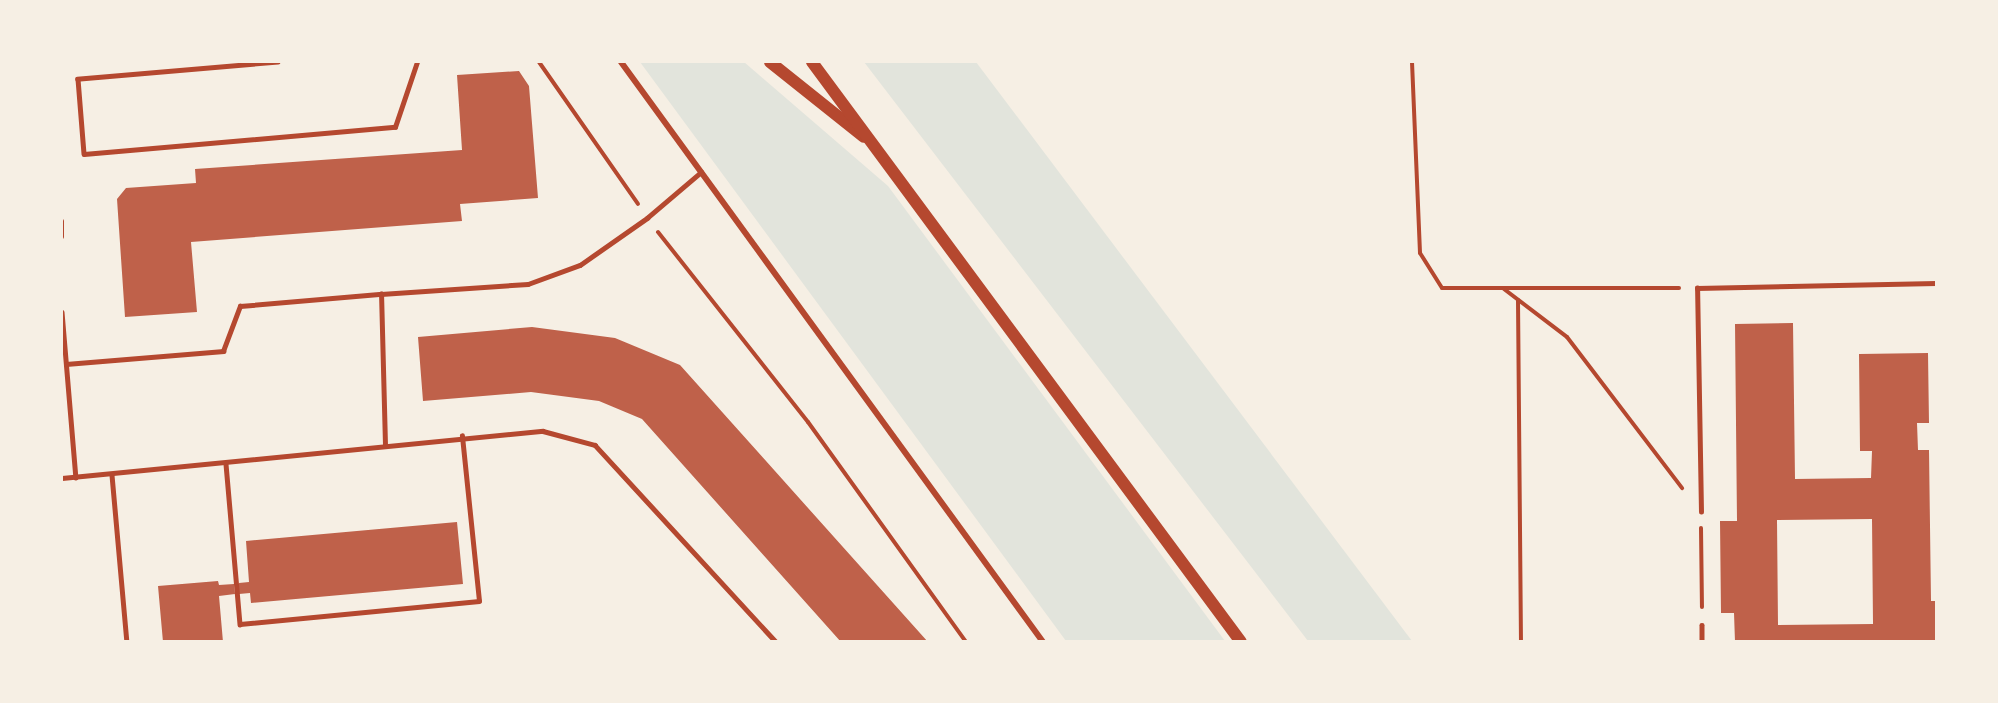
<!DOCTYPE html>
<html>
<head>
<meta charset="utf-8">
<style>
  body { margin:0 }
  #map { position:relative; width:1998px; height:703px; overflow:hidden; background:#f6efe4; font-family:"Libre Baskerville",serif }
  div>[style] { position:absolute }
  .green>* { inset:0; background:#e2e4dc }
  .building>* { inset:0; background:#bf614a }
  .path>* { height:4px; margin:-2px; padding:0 2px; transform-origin:2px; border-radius:2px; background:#b5482f }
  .service>* { height:4.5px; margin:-2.25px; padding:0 2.25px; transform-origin:2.25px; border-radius:2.25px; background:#b5482f }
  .minor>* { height:6px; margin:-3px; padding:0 3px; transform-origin:3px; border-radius:3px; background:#b5482f }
  .secondary>* { height:12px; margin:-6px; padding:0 6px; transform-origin:6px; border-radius:6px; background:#b5482f }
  span { translate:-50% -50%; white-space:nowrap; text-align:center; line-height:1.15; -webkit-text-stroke:4.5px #f6efe4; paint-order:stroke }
  .frame { position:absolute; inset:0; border:63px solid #f6efe4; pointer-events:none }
</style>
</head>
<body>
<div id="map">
  <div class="green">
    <i style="clip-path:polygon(640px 62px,744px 62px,888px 186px,1225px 641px,1066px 641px)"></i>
    <i style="clip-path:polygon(864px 62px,976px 62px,1412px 641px,1308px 641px)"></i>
  </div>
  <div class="building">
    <i style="clip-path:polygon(519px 71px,529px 86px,538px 198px,460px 204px,462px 221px,191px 242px,197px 312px,125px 317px,117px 199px,126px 188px,196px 183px,195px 169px,462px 150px,457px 75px)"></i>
    <i style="clip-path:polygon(evenodd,1793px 323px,1795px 479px,1871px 478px,1872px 451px,1860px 451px,1859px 354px,1928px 353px,1929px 423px,1917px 423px,1918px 450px,1929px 450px,1931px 601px,1936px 601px,1936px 642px,1735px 642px,1734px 613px,1721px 613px,1720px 521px,1737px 521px,1735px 324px,1793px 323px,1872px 519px,1873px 624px,1778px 625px,1777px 520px,1872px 519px)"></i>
    <i style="clip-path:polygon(532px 327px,615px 338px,680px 365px,928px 642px,841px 642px,642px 419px,599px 401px,531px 392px,423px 401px,418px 337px)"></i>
    <i style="clip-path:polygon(457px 522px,463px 584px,251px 603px,250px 593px,239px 594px,239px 583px,249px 582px,246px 541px)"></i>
    <i style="clip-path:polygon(218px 581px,219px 585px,234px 584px,235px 594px,219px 596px,223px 642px,163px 642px,158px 586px)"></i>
  </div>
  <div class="path">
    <i style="left:539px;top:62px;width:173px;rotate:55.1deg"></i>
    <i style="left:1412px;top:62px;width:191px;rotate:87.6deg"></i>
    <i style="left:1420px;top:253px;width:41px;rotate:57.8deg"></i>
    <i style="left:1442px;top:288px;width:237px"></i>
    <i style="left:62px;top:221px;width:16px;rotate:90deg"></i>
    <i style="left:658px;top:232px;width:242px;rotate:51.7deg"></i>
    <i style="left:808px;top:422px;width:271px;rotate:54.3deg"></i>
    <i style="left:1504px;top:289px;width:79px;rotate:37.3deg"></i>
    <i style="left:1567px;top:337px;width:190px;rotate:52.7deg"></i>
    <i style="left:1518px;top:300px;width:342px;rotate:89.5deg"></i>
    <i style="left:1701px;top:528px;width:79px;rotate:89.3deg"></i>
  </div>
  <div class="service">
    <i style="left:278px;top:62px;width:201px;rotate:175.1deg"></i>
    <i style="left:78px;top:79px;width:75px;rotate:85.4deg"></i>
    <i style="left:84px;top:154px;width:312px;rotate:-5deg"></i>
    <i style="left:395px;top:127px;width:69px;rotate:-71.3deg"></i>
    <i style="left:62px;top:312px;width:166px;rotate:85.2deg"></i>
    <i style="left:66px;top:364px;width:158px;rotate:-4.7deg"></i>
    <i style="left:223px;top:351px;width:48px;rotate:-69.3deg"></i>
    <i style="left:240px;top:306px;width:142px;rotate:-4.9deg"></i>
    <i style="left:385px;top:445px;width:151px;rotate:-91.5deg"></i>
    <i style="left:381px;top:294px;width:147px;rotate:-3.9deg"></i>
    <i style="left:528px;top:284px;width:55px;rotate:-20.1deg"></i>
    <i style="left:580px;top:265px;width:82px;rotate:-35deg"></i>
    <i style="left:647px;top:218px;width:71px;rotate:-40.4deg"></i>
    <i style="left:226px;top:464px;width:161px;rotate:85deg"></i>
    <i style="left:240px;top:624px;width:240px;rotate:-5.5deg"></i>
    <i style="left:479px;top:601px;width:166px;rotate:-95.9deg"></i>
    <i style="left:112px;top:475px;width:168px;rotate:84.9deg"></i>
    <i style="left:62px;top:478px;width:483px;rotate:-5.6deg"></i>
    <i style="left:543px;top:431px;width:54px;rotate:15.1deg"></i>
    <i style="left:595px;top:445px;width:268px;rotate:47.4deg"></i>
    <i style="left:1701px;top:512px;width:224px;rotate:-91deg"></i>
    <i style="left:1697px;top:288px;width:239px;rotate:-1.2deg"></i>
    <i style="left:1702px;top:625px;width:17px;rotate:90deg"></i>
  </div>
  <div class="minor">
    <i style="left:621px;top:62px;width:717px;rotate:53.96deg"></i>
  </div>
  <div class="secondary">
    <i style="left:770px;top:62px;width:120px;rotate:38.6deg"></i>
    <i style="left:812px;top:62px;width:721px;rotate:53.51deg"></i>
  </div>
  <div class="frame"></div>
</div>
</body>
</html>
